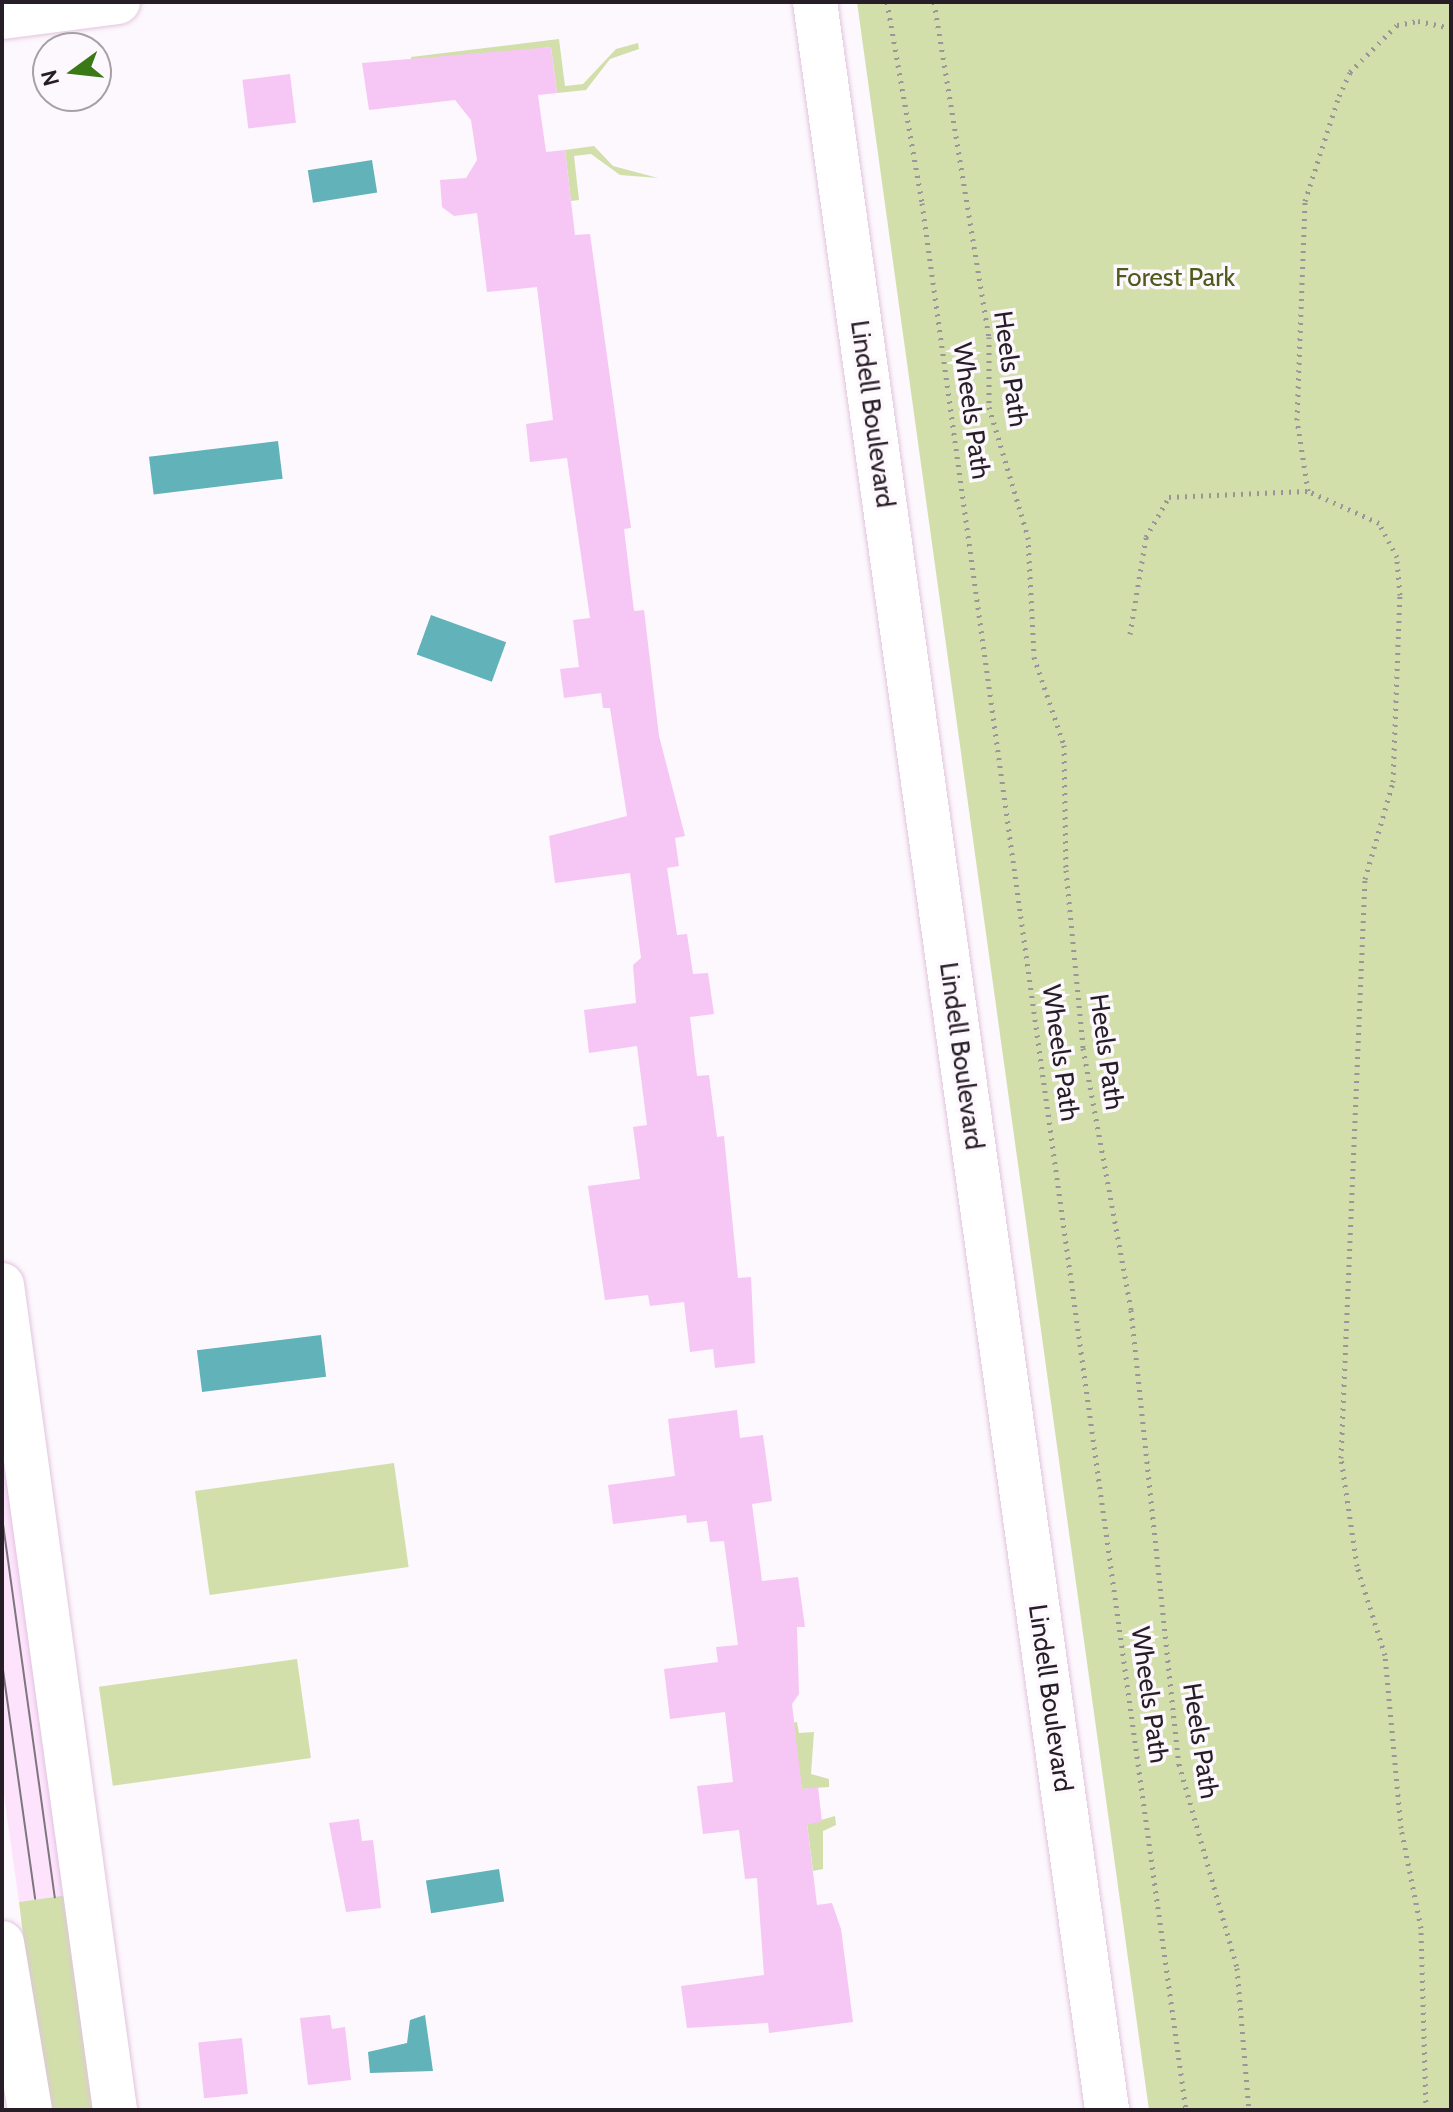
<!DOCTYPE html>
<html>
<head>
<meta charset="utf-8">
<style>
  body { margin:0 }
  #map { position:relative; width:1453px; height:2112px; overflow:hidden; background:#fdf8fd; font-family:Cabin,sans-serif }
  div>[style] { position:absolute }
  .built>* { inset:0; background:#fee3fd }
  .green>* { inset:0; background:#d2dfab; transform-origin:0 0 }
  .water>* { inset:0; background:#61b3b9; transform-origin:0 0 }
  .building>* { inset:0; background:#f6c6f4; transform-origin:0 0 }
  .path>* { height:5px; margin-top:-2.5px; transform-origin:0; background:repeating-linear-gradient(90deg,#9c949b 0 2px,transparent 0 8px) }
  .roads { filter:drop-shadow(0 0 2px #e1c5df) drop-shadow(0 0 2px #e1c5df) }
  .minor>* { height:44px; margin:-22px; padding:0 22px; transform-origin:22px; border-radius:22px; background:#fff }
  .major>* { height:44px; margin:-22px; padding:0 22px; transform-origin:22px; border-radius:22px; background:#fff }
  .tram>* { height:2px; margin:-1px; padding:0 1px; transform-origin:1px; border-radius:1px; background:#7e767d }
  span { translate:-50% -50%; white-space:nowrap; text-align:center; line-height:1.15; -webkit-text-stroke:7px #fdf8fd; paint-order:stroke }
  .park-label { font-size:26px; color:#4f5b1a }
  .street-label { font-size:26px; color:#271d26 }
  .frame { position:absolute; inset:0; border:4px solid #271d26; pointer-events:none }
  .north { position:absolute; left:32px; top:32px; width:80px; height:80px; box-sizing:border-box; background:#fdf8fd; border:2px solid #a7a0a7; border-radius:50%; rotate:255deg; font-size:22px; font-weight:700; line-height:32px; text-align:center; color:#271d26 }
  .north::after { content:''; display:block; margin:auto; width:28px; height:36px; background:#397916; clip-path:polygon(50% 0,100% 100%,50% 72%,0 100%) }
</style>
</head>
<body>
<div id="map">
  <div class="built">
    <i style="clip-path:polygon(2px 1417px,68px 1895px,19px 1902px,2px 1781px)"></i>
  </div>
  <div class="green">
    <i style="clip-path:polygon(857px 2px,1451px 2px,1451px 2110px,1149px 2110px)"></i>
    <i style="clip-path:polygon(559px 39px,565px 86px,583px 84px,616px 49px,638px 43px,639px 49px,610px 59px,586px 90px,557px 93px,551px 47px,412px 64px,411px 57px)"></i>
    <i style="clip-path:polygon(594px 146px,613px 166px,658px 178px,620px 175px,591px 154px,574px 156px,579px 200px,571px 201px,565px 150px)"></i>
    <i style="left:394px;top:1463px;width:105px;height:201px;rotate:82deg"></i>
    <i style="left:297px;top:1659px;width:100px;height:200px;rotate:82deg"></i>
    <i style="clip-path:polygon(797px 1722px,799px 1733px,814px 1732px,811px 1774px,829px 1779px,829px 1787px,802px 1789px,791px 1723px)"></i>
    <i style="clip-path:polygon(835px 1816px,836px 1825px,823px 1831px,823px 1869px,813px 1871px,807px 1824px)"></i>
    <i style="clip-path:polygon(68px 1895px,97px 2110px,49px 2110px,34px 2024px,19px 1902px)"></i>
  </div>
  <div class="water">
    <i style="left:372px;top:160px;width:33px;height:65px;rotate:81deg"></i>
    <i style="left:278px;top:441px;width:38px;height:130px;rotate:83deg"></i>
    <i style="left:431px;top:615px;width:80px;height:42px;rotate:20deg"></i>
    <i style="left:321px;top:1335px;width:42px;height:125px;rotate:83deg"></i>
    <i style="left:499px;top:1869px;width:33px;height:74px;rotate:81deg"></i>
    <i style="clip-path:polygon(425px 2015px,433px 2071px,370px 2073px,368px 2052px,407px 2043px,410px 2020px)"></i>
  </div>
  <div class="building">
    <i style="clip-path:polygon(551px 47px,557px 93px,538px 95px,546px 152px,565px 150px,575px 235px,590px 234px,631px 528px,624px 529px,634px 611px,644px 610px,659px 736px,685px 836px,675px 838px,679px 866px,667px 868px,677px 935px,687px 934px,693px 974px,708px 973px,714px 1014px,690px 1017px,697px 1076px,709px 1075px,717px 1137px,724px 1136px,738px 1278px,751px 1277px,755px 1363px,715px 1368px,713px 1349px,690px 1352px,684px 1302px,650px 1306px,648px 1295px,605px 1300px,588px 1186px,640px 1179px,633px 1127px,647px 1125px,637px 1046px,589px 1053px,584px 1010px,636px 1003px,633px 965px,641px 958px,630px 873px,555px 883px,549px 836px,627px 816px,610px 708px,603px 708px,601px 693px,564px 698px,560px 669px,579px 667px,573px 620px,590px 618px,567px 458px,530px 462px,526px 424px,553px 420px,537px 287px,487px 292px,477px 213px,454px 216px,442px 207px,440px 180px,466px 178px,477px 160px,471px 120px,455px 100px,369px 110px,362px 63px)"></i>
    <i style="left:290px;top:74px;width:49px;height:48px;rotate:83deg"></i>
    <i style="clip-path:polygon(737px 1410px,740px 1438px,763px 1435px,772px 1501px,752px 1504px,762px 1581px,798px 1577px,805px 1627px,797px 1627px,799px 1694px,792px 1704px,802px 1789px,818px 1787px,822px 1822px,807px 1824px,817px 1905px,832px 1903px,841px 1929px,853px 2022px,769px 2033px,768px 2023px,687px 2028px,681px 1986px,764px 1975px,757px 1878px,745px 1879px,739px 1830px,703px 1834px,697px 1786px,733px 1782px,725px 1712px,670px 1719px,664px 1669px,718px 1662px,716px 1647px,738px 1645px,724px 1541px,710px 1542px,707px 1521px,687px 1523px,686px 1515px,613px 1524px,608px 1485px,675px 1476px,668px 1419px)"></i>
    <i style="clip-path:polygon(359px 1819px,362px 1841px,373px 1840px,381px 1908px,346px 1912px,329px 1823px)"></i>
    <i style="clip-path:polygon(330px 2015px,332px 2029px,345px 2027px,351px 2080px,308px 2085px,300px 2018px)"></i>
    <i style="left:242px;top:2038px;width:56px;height:44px;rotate:84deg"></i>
  </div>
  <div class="path">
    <i style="left:887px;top:2px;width:204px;rotate:80.1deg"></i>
    <i style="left:922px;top:203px;width:1925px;rotate:82.12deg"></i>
    <i style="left:934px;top:2px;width:339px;rotate:80.7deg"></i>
    <i style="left:989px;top:337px;width:70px;rotate:90deg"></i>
    <i style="left:989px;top:407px;width:136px;rotate:73.3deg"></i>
    <i style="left:1028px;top:537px;width:120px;rotate:87.1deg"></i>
    <i style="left:1034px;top:657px;width:93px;rotate:71.2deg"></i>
    <i style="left:1064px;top:745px;width:125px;rotate:89.1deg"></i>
    <i style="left:1066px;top:870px;width:179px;rotate:84.5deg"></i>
    <i style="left:1083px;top:1048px;width:266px;rotate:79.6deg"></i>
    <i style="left:1131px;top:1310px;width:457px;rotate:84deg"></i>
    <i style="left:1179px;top:1764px;width:212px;rotate:74.1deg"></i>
    <i style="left:1237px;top:1968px;width:143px;rotate:85.2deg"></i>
    <i style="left:1130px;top:634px;width:98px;rotate:-80.6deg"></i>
    <i style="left:1146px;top:537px;width:46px;rotate:-60.1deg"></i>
    <i style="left:1169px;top:497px;width:139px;rotate:-2.5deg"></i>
    <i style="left:1426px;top:2110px;width:182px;rotate:-91.6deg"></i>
    <i style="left:1421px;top:1928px;width:102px;rotate:-101.3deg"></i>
    <i style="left:1401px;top:1828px;width:174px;rotate:-95.3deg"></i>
    <i style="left:1385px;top:1655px;width:93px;rotate:-107.5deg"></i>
    <i style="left:1357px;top:1566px;width:109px;rotate:-98.4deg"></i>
    <i style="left:1341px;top:1458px;width:579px;rotate:-87.63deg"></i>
    <i style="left:1365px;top:879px;width:101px;rotate:-73.9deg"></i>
    <i style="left:1393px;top:782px;width:187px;rotate:-87.9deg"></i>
    <i style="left:1400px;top:595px;width:38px;rotate:-95deg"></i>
    <i style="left:1397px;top:557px;width:38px;rotate:-118deg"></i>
    <i style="left:1379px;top:523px;width:78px;rotate:-155.7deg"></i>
    <i style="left:1308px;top:491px;width:72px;rotate:-98.8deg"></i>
    <i style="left:1297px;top:420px;width:219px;rotate:-87.9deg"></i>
    <i style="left:1305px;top:201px;width:110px;rotate:-72.1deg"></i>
    <i style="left:1339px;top:96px;width:26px;rotate:-65deg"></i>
    <i style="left:1350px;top:72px;width:66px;rotate:-45deg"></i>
    <i style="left:1397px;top:25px;width:21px;rotate:-11deg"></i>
    <i style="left:1418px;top:21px;width:34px;rotate:12deg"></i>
  </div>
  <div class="roads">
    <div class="minor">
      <i style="left:2px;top:17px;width:117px;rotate:-7.4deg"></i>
      <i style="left:2px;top:1285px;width:833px;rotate:82.2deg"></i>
    </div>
    <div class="major">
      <i style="left:815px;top:2px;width:2128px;rotate:82.11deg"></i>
      <i style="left:2px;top:1943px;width:169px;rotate:80.5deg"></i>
    </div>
  </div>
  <div class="tram">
    <i style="left:2px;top:1517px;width:384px;rotate:82.1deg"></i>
    <i style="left:2px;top:1663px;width:238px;rotate:82deg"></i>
  </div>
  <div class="park-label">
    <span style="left:1175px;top:278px">Forest Park</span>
  </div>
  <div class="street-label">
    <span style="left:1010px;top:369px;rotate:82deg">Heels Path</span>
    <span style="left:971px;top:411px;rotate:82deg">Wheels Path</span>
    <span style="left:872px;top:414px;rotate:82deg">Lindell Boulevard</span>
    <span style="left:1106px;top:1052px;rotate:82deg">Heels Path</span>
    <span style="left:1060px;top:1053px;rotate:82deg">Wheels Path</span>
    <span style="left:961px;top:1056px;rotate:82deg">Lindell Boulevard</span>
    <span style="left:1149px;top:1695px;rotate:82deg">Wheels Path</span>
    <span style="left:1050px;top:1698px;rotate:82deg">Lindell Boulevard</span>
    <span style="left:1200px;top:1741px;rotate:81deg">Heels Path</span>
  </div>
  <div class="frame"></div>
  <div class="north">N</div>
</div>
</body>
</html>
